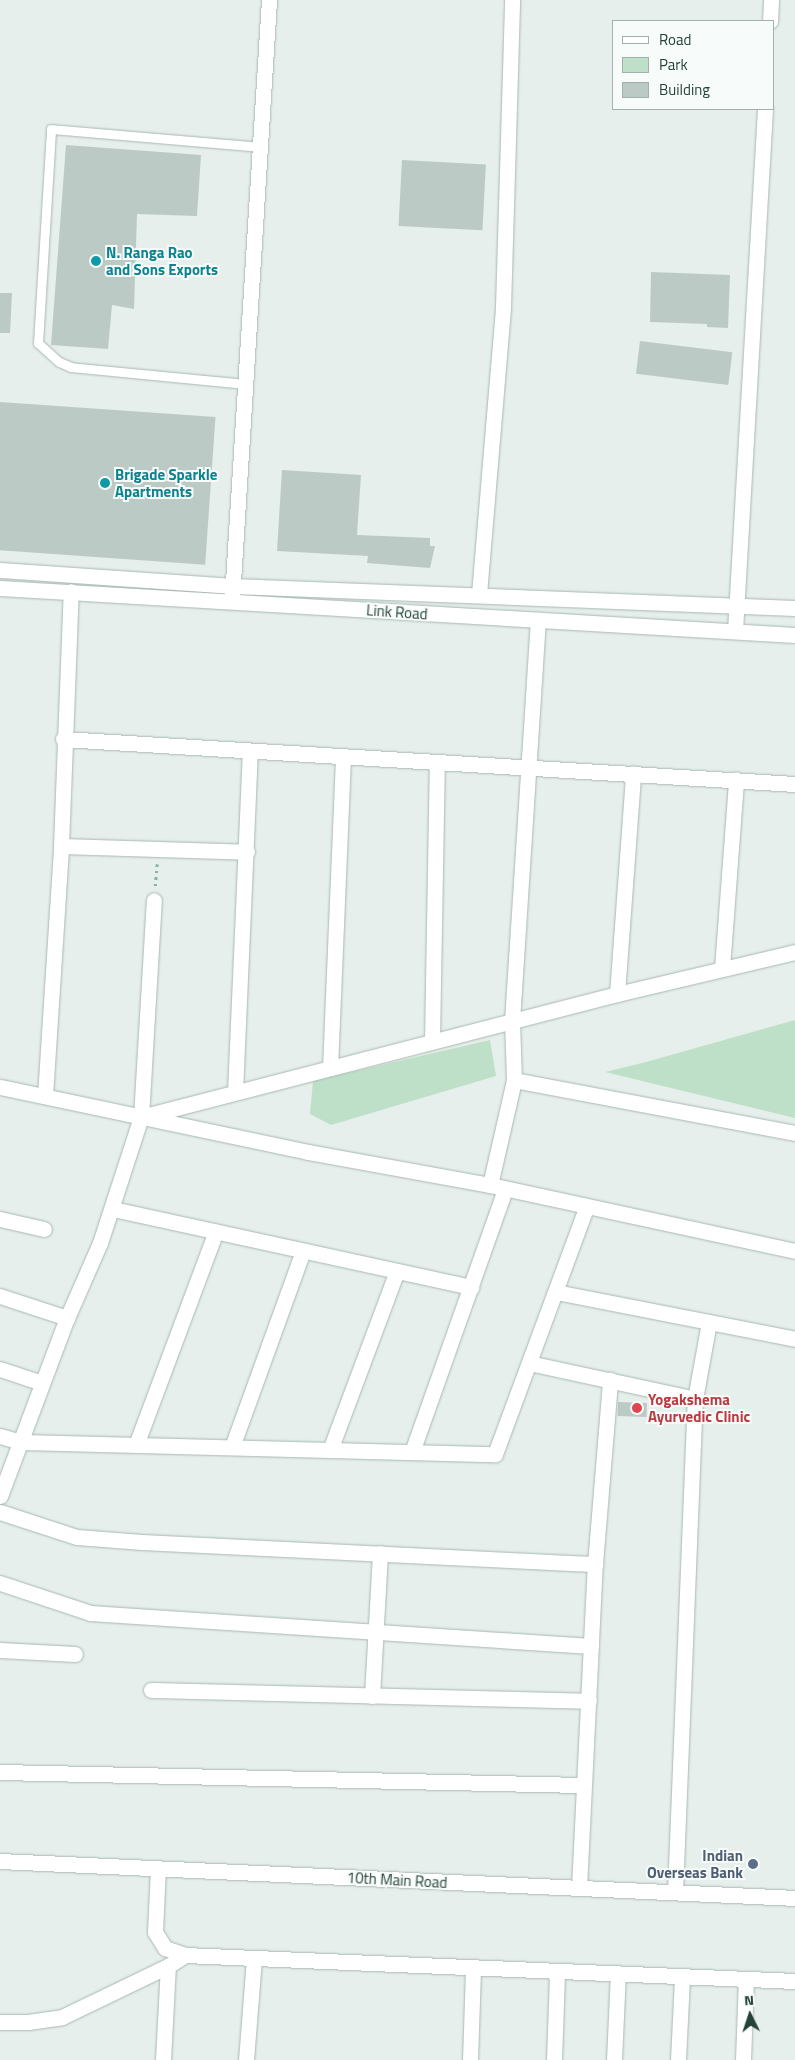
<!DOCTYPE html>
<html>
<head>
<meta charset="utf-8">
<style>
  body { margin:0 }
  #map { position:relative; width:795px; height:2060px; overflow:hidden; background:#e6efeb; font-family:"Titillium Web",sans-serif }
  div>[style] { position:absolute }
  .green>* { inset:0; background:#bfe0c8 }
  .building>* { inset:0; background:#bbcac4; transform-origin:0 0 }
  .path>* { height:2.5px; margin-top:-1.25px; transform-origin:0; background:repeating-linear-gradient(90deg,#86b3a5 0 2.5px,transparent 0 6.5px) }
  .roads { filter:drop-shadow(0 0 1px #a8b8b2) drop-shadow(0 0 1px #a8b8b2) }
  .service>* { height:9px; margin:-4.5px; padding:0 4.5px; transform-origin:4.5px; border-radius:4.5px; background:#fff }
  .minor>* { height:15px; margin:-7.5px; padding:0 7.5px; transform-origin:7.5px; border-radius:7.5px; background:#fff }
  .secondary>* { height:15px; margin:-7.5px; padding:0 7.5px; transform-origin:7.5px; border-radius:7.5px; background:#fff }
  .dots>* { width:14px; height:14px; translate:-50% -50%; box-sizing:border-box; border:2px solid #f7fbf9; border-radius:50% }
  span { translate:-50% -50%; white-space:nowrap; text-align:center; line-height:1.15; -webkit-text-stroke:4px #f7fbf9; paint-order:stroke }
  .culture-label { font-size:15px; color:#0d838f; font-weight:700 }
  .left { translate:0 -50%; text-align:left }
  .street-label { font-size:15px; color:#24423a }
  .health-label { font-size:15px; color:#be3a42; font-weight:700 }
  .service-label { font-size:15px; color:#4e5e75; font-weight:700 }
  .right { translate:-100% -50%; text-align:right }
  .legend { position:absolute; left:612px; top:20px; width:162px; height:90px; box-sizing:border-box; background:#f7fbf9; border:1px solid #a3b1ad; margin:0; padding:6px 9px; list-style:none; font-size:15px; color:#24423a }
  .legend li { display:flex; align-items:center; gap:10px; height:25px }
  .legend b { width:25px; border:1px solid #a3b1ad }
  .north { position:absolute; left:725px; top:1990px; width:50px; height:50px; -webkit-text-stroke:4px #f7fbf9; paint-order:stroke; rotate:356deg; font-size:14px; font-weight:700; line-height:20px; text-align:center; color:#24423a }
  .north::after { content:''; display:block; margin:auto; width:18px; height:22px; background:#24423a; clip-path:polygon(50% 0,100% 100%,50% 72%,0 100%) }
</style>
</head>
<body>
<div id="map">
  <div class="green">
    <i style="clip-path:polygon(795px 1020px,795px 1118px,605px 1072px,646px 1062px)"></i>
    <i style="clip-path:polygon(490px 1040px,496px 1076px,331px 1125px,310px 1114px,313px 1081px)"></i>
  </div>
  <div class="building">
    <i style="clip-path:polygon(66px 145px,201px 155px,197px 216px,137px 214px,134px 309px,112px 305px,108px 349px,51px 345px)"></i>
    <i style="left:402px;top:160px;width:84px;height:66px;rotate:3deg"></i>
    <i style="clip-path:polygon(651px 272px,730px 275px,728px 328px,707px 327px,707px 324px,650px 322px)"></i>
    <i style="clip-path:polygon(0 293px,12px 293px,10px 333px,0 333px)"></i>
    <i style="left:640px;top:341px;width:93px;height:33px;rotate:7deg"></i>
    <i style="left:0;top:402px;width:216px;height:148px;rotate:4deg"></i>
    <i style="clip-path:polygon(282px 470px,361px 475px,357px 535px,430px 538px,430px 546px,435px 546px,430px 568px,367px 563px,368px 556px,277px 551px)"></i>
    <i style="left:618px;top:1402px;width:29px;height:14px;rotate:2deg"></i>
  </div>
  <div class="path">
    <i style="left:155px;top:886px;width:22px;rotate:-85deg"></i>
  </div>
  <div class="roads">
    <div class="service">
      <i style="left:246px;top:384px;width:176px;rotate:-174.5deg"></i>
      <i style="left:71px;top:367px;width:13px;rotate:-157deg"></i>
      <i style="left:59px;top:362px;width:28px;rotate:-138deg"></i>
      <i style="left:38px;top:343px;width:214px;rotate:-86.5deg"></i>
      <i style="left:51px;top:129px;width:210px;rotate:4.9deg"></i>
    </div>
    <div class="minor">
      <i style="left:770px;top:21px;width:21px;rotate:-87deg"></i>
      <i style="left:479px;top:594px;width:288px;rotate:-85.2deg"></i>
      <i style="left:503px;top:307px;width:307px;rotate:-88.3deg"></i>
      <i style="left:232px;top:598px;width:599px;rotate:-86.46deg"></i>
      <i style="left:735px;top:631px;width:523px;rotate:-86.71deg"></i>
      <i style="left:63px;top:739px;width:733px;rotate:3.52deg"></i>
      <i style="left:61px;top:846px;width:186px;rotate:1.8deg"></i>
      <i style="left:722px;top:968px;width:189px;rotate:-85.7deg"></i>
      <i style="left:617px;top:994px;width:221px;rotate:-85.8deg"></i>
      <i style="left:432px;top:1041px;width:279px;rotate:-89deg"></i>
      <i style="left:330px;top:1068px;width:312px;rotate:-87.6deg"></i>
      <i style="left:514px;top:1080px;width:286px;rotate:10.7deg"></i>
      <i style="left:0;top:1087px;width:315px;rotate:11.9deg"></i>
      <i style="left:308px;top:1152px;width:185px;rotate:10.3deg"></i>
      <i style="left:490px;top:1185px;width:312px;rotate:12.2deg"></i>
      <i style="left:235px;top:1092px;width:341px;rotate:-87.5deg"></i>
      <i style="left:45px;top:1096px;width:251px;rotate:-86.3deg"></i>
      <i style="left:61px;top:846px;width:255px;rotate:-87.8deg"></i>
      <i style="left:145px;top:1116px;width:488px;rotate:-14.5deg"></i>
      <i style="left:617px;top:994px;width:183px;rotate:-13.3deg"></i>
      <i style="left:490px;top:1185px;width:108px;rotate:-77.1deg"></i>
      <i style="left:514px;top:1080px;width:59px;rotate:-91.9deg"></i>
      <i style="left:512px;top:1021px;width:402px;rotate:-86.3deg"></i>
      <i style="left:113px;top:1209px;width:367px;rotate:12.3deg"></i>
      <i style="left:0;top:1219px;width:45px;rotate:12.8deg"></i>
      <i style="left:556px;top:1292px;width:244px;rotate:11.1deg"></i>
      <i style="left:0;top:1296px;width:71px;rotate:18.2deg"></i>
      <i style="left:529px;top:1363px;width:170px;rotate:12.2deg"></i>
      <i style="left:0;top:1369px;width:44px;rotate:18.4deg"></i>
      <i style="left:0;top:1436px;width:22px;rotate:16deg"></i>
      <i style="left:21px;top:1442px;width:474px;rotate:1.5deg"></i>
      <i style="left:495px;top:1454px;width:262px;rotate:-69.7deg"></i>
      <i style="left:136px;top:1445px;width:228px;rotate:-69.5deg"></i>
      <i style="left:232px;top:1447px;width:208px;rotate:-70.1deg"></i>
      <i style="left:330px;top:1450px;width:191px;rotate:-69.5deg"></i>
      <i style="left:412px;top:1452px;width:279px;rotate:-70.5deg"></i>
      <i style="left:0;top:1496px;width:190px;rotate:-69.4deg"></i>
      <i style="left:67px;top:1318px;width:82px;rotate:-66.3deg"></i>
      <i style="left:100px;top:1243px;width:133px;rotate:-72deg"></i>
      <i style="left:141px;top:1117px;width:217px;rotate:-86.6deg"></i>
      <i style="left:0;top:1512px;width:81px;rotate:18deg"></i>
      <i style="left:77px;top:1537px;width:65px;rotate:4.4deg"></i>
      <i style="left:142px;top:1542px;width:454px;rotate:2.8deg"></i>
      <i style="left:0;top:1583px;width:95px;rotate:18.4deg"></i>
      <i style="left:90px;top:1613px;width:502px;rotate:3.77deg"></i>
      <i style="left:0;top:1650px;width:75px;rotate:3.1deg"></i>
      <i style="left:151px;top:1690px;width:438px;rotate:1.4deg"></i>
      <i style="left:372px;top:1696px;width:143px;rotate:-86.8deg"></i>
      <i style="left:0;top:1772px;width:584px;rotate:1.28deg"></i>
      <i style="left:0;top:1861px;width:796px;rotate:2.66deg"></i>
      <i style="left:158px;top:1868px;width:64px;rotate:92.7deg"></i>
      <i style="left:155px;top:1932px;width:19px;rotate:58deg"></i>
      <i style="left:165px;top:1948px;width:21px;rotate:19deg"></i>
      <i style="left:579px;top:1888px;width:324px;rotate:-87.2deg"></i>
      <i style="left:595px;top:1564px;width:185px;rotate:-85.3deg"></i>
      <i style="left:675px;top:1892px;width:493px;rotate:-87.7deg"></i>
      <i style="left:695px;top:1399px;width:78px;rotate:-79.7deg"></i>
      <i style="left:0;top:2022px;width:28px"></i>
      <i style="left:28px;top:2022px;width:34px;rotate:-8deg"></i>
      <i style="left:62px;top:2017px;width:118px;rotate:-25.7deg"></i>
      <i style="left:168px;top:1966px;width:20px;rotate:-33deg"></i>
      <i style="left:185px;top:1955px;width:611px;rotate:2.44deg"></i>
      <i style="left:163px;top:2060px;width:94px;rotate:-87deg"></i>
      <i style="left:246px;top:2060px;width:102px;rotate:-85.5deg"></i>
      <i style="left:470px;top:2060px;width:91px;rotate:-88.1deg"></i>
      <i style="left:554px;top:2060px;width:88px;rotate:-88deg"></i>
      <i style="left:614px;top:2060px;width:87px;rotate:-87.4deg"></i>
      <i style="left:678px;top:2060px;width:83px;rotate:-87.2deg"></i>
      <i style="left:743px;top:2060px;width:81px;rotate:-87.9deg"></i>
    </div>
    <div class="secondary">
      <i style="left:0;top:570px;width:234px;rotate:3.9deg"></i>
      <i style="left:233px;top:586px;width:562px;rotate:2.24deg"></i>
      <i style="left:0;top:588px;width:796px;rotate:3.38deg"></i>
    </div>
  </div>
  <div class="dots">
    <i style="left:96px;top:261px;background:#0f9aa8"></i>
    <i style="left:105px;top:483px;background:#0f9aa8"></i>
    <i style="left:637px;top:1408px;background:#e0444e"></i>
    <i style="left:753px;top:1864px;background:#5c6f8a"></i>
  </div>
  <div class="culture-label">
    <span class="left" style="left:106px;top:261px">N. Ranga Rao<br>and Sons Exports</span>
    <span class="left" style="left:115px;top:483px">Brigade Sparkle<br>Apartments</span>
  </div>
  <div class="street-label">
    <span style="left:397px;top:612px;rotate:4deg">Link Road</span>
    <span style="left:397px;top:1880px;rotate:3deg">10th Main Road</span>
  </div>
  <div class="health-label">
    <span class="left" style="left:648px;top:1408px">Yogakshema<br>Ayurvedic Clinic</span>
  </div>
  <div class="service-label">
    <span class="right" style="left:743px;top:1864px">Indian<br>Overseas Bank</span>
  </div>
  <ul class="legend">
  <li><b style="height:6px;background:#fff"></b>Road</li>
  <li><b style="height:14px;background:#bfe0c8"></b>Park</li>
  <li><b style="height:14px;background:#bbcac4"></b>Building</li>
  </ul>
  <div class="north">N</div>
</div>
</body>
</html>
